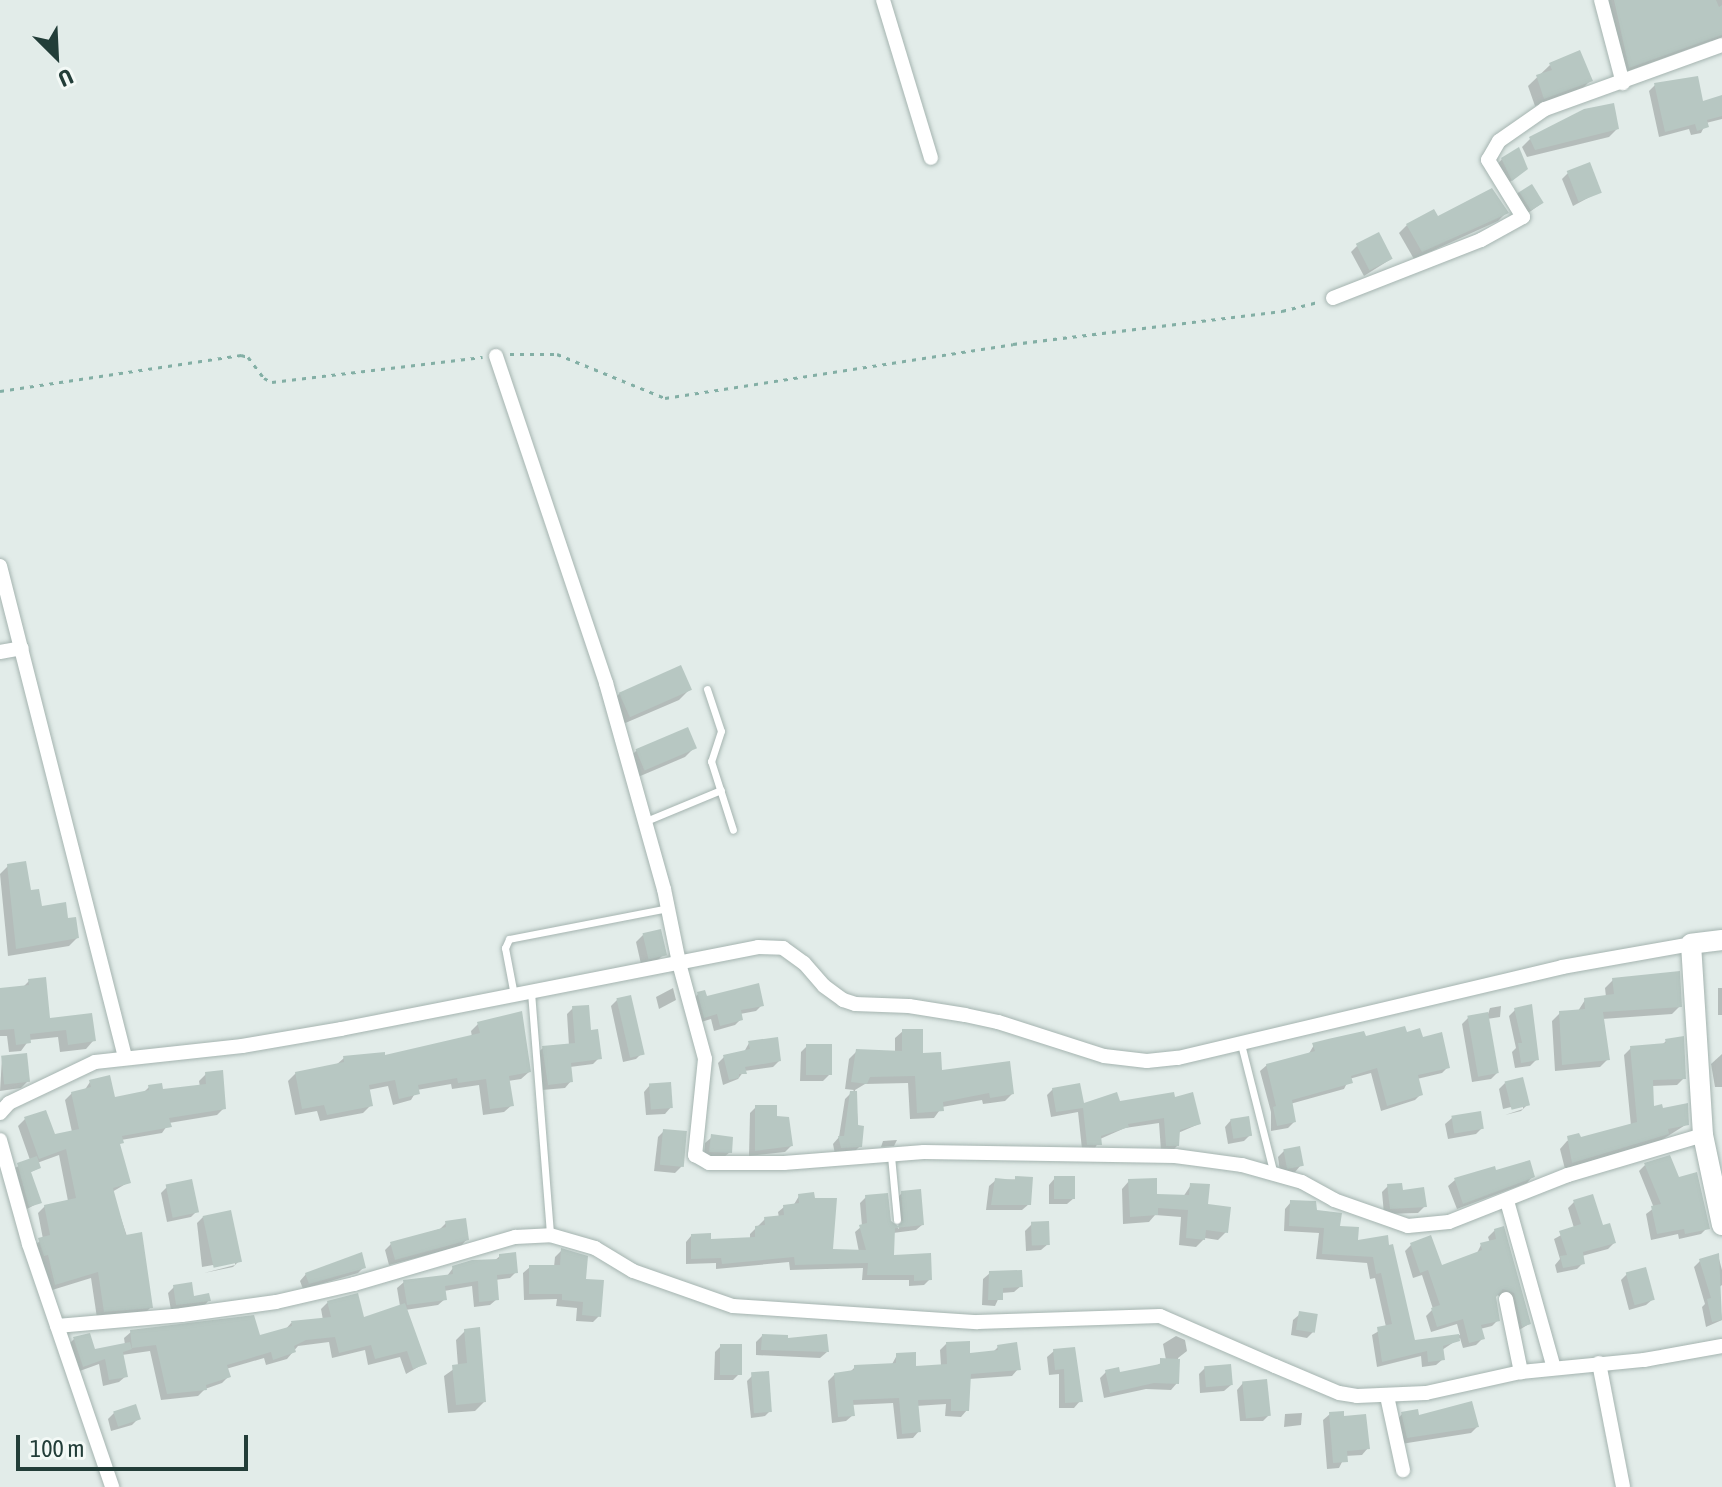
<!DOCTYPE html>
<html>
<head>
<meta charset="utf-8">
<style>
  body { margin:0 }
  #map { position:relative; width:1722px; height:1487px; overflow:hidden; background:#e2ece9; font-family:"Asap Condensed",sans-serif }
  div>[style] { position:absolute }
  .shadow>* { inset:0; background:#0003; transform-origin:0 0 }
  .building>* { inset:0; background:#b7c7c2; transform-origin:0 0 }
  .path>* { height:3px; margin-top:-1.5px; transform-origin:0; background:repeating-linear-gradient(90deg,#83afa5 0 4px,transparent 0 10px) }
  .roads { filter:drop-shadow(0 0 2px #a5b4b0) drop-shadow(0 0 2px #a5b4b0) }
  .lane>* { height:7px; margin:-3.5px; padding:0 3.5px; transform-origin:3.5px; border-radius:3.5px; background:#fff }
  .street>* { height:14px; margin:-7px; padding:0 7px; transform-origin:7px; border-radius:7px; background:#fff }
  .secondary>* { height:20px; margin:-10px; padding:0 10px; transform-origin:10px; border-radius:10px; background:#fff }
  span { translate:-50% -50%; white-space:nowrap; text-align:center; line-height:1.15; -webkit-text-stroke:6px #f3f9f6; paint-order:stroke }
  .north { position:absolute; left:16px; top:16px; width:80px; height:80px; -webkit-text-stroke:6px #f3f9f6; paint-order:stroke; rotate:156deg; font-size:22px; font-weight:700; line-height:32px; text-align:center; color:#223d38 }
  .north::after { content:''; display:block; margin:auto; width:28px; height:36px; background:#223d38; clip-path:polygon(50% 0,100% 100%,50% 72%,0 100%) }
  .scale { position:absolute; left:16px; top:1435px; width:232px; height:36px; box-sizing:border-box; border:4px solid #223d38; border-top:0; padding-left:10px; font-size:24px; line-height:28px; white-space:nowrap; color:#223d38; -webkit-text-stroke:6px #f3f9f6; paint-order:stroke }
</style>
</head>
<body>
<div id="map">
  <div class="shadow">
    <i style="clip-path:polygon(1602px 0,1722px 0,1722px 42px,1711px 41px,1623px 73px)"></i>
    <i style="clip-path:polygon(1550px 65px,1591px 80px,1582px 89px,1535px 106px,1528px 86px)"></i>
    <i style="clip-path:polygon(1655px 85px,1701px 103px,1722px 97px,1722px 119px,1706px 123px,1701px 133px,1691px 135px,1689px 129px,1659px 137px,1649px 91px)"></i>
    <i style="clip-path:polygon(1617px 129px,1609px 137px,1527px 157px,1522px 147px,1530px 139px)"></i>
    <i style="clip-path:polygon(1502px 159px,1519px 175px,1506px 185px,1496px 166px)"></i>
    <i style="clip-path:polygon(1569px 172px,1599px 192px,1573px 206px,1562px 179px)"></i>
    <i style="clip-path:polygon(1519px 192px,1542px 203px,1524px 216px,1513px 198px)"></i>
    <i style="clip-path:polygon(1506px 213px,1498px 221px,1414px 259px,1399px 233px,1407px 225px,1437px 219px)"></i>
    <i style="clip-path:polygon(1357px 246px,1391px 259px,1364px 276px,1351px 252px)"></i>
    <i style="clip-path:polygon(689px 690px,679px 700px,616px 727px,610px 703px,620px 693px)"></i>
    <i style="clip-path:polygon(695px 747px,685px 757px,631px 780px,626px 761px,636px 751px)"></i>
    <i style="clip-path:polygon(8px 866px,41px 908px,67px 920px,77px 938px,69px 946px,8px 956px,0 874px)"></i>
    <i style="clip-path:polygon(643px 935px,664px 954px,658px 960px,641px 964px,636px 942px)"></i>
    <i style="clip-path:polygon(1613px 980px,1680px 1006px,1672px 1014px,1602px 1019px,1608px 1059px,1600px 1067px,1555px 1071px,1552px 1021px,1560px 1013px,1578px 1011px,1585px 1000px,1606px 997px,1605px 988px)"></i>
    <i style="clip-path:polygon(29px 981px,48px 1020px,93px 1041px,86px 1049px,60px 1052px,58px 1037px,29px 1040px,21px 1051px,9px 1052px,7px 1036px,0 1036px,0 990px,22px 988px)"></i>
    <i style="clip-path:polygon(673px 988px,676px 1000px,659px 1009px,656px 997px)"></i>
    <i style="left:1722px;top:988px;width:27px;height:4px;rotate:90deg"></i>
    <i style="clip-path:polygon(698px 994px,706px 998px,762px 1005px,756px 1011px,740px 1014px,741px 1019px,735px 1025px,714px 1031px,711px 1019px,698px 1023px,692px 1001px)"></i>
    <i style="clip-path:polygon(617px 1000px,642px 1053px,636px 1059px,623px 1062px,611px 1006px)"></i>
    <i style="clip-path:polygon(1501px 1006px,1500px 1017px,1487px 1019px,1497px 1073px,1491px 1079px,1472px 1082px,1462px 1024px,1468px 1018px,1488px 1014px,1490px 1008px)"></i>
    <i style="clip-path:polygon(573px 1008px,599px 1058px,593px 1064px,570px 1067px,571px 1081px,565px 1088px,542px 1090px,536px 1054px,543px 1048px,569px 1046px,567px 1014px)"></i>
    <i style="clip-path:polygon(1515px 1010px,1537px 1059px,1530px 1066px,1515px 1068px,1512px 1052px,1516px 1048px,1509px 1016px)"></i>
    <i style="clip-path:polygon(478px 1024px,529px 1072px,521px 1079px,508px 1081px,512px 1105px,504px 1112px,483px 1115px,479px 1085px,452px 1089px,451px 1084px,417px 1090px,411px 1100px,393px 1105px,388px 1086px,368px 1090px,370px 1106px,363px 1113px,320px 1121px,317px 1111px,295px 1115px,288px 1081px,296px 1073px,336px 1065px,344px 1058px,384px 1057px,472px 1037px,471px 1031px)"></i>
    <i style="clip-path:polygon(903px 1031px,920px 1055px,940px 1072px,1012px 1094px,1005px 1101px,983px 1104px,982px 1100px,942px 1107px,934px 1118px,910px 1119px,908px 1083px,865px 1084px,855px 1090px,860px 1146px,854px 1152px,835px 1154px,833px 1144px,839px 1137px,845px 1099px,854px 1090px,845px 1089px,849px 1059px,857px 1051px,895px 1053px,895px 1038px)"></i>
    <i style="clip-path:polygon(1405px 1035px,1421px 1039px,1448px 1067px,1442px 1073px,1417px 1079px,1421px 1094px,1415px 1100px,1381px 1111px,1371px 1073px,1349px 1079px,1344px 1089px,1290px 1104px,1294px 1122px,1288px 1128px,1271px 1131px,1271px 1112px,1260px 1071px,1267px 1065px,1308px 1055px,1314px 1045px)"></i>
    <i style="clip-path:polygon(1666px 1041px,1684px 1078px,1677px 1085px,1652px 1086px,1652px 1108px,1687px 1124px,1660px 1141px,1565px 1169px,1560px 1149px,1567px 1141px,1578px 1135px,1579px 1140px,1631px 1126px,1624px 1055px,1631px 1048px,1662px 1045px)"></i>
    <i style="clip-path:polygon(749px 1043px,779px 1061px,773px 1067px,744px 1071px,738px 1079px,723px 1085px,718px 1063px,724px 1057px,744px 1052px)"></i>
    <i style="clip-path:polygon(807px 1046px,830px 1074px,823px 1081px,800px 1081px,801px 1052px)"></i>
    <i style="clip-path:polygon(1722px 1054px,1722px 1087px,1715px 1087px,1711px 1064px)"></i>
    <i style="clip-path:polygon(2px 1058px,28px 1081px,21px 1088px,0 1091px)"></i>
    <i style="clip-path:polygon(206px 1074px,224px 1108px,217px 1115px,169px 1123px,162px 1133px,121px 1140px,118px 1146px,129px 1182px,112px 1192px,151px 1307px,144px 1314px,97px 1318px,91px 1278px,49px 1291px,32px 1247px,43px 1239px,38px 1213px,45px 1206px,68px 1201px,59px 1155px,37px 1163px,39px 1168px,29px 1173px,40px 1202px,27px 1209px,15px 1168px,30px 1160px,18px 1126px,25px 1119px,53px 1137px,72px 1132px,65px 1100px,72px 1093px,84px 1091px,90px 1082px,114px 1100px,142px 1094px,149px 1087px,161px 1091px,200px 1087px,199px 1081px)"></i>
    <i style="clip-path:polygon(1505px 1083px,1528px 1104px,1521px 1111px,1505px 1115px,1523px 1109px,1523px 1104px,1503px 1109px,1499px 1089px)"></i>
    <i style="clip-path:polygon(650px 1085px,671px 1107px,665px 1114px,646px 1115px,644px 1092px)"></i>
    <i style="clip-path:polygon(1053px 1089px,1082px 1105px,1119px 1103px,1199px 1124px,1178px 1133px,1177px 1146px,1172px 1151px,1161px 1151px,1159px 1123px,1125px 1128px,1100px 1139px,1094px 1150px,1082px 1149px,1078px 1112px,1051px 1117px,1047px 1095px)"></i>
    <i style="clip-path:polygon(756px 1107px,775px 1118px,791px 1146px,785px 1152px,749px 1156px,750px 1113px)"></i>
    <i style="clip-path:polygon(1452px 1118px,1482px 1128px,1476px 1134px,1448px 1139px,1445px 1124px)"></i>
    <i style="clip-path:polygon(1231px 1120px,1250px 1135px,1244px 1141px,1228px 1144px,1225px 1127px)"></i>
    <i style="clip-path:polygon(664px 1131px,682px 1166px,675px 1173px,654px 1171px,658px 1137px)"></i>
    <i style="clip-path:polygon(712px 1137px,730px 1152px,723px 1158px,704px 1157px,705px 1143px)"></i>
    <i style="clip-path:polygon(897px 1140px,894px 1146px,881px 1147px,883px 1141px)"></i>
    <i style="clip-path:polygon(1284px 1151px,1301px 1165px,1295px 1172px,1280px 1172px,1278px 1157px)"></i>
    <i style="clip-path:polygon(1645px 1165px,1678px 1179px,1707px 1228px,1701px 1234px,1679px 1239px,1678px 1234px,1651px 1240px,1646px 1214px,1654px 1208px,1639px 1171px)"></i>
    <i style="clip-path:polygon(1494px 1168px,1495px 1172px,1533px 1176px,1527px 1183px,1457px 1209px,1448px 1186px,1455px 1180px)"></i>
    <i style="clip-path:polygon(1055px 1178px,1074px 1198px,1067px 1204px,1049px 1204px,1049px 1185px)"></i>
    <i style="clip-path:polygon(1031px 1179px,1029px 1204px,1022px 1210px,986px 1210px,989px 1186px,996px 1180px)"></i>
    <i style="clip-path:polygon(1129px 1181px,1155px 1196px,1183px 1197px,1191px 1185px,1226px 1232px,1218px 1240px,1205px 1238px,1196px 1247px,1179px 1245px,1181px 1217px,1155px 1215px,1149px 1222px,1123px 1224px,1122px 1189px)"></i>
    <i style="clip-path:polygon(1388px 1186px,1401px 1192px,1424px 1207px,1418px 1213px,1384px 1214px,1382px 1192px)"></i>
    <i style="clip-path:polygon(167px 1187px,197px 1211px,191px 1217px,167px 1222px,161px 1193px)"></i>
    <i style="clip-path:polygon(902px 1193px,922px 1225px,916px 1230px,893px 1233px,892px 1257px,930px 1279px,924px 1285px,909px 1286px,909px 1280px,862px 1280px,863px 1268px,790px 1270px,789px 1262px,716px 1269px,716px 1263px,686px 1264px,686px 1242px,691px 1236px,709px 1241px,750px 1239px,750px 1234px,765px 1219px,779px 1218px,778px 1212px,784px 1207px,793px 1206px,799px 1196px,831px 1251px,859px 1252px,855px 1232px,862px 1226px,860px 1203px,866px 1197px,899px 1229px,896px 1199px)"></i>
    <i style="clip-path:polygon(1291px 1202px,1315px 1212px,1356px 1242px,1386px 1237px,1414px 1342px,1460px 1335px,1457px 1324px,1431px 1332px,1426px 1316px,1433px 1309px,1422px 1275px,1413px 1278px,1405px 1251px,1411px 1245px,1441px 1268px,1476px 1255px,1481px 1245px,1490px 1243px,1488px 1237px,1495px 1230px,1529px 1324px,1516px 1332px,1508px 1299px,1494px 1294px,1498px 1320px,1492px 1326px,1480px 1329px,1483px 1338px,1476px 1345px,1463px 1348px,1460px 1338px,1442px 1350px,1443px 1359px,1436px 1365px,1422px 1367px,1421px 1356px,1377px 1367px,1372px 1335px,1386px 1327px,1375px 1278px,1370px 1279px,1367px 1263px,1316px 1259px,1319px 1233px,1284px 1231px,1285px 1209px)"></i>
    <i style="clip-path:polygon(1574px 1202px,1614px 1243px,1608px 1249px,1582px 1256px,1583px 1263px,1577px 1269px,1557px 1273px,1555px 1265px,1560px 1259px,1554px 1239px,1574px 1228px,1568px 1208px)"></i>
    <i style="clip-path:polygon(203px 1217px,239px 1261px,233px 1267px,204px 1273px,235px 1265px,235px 1261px,202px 1267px,197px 1223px)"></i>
    <i style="clip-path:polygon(446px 1223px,467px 1239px,461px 1246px,389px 1265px,385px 1250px,391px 1244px,440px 1229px)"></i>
    <i style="clip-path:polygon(1032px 1224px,1048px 1244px,1041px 1250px,1026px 1251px,1025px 1231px)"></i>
    <i style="clip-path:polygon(561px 1251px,584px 1280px,599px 1316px,593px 1322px,576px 1321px,577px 1308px,556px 1306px,557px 1299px,524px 1300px,523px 1273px,530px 1267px,554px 1267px,555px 1257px)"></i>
    <i style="clip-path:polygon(1718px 1255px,1722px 1270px,1722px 1285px,1718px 1288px,1722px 1320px,1706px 1327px,1702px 1307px,1705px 1304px,1694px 1267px,1700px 1261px)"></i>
    <i style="clip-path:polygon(500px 1256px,516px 1272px,510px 1278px,495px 1280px,497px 1299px,490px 1305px,474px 1307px,472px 1286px,444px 1291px,445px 1299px,438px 1305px,405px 1310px,425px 1363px,406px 1374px,400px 1357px,368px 1365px,365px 1350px,332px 1358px,329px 1342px,298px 1346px,287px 1359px,266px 1365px,264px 1358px,226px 1369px,229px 1376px,222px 1383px,205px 1389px,198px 1396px,161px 1400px,150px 1351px,122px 1355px,126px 1376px,119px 1382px,103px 1386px,99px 1364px,77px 1372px,67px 1346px,74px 1339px,88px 1336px,94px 1351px,125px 1345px,124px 1338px,131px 1332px,258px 1338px,285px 1330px,291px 1323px,323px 1320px,321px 1309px,328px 1302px,363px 1320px,400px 1306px,397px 1288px,404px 1282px,447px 1276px,453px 1268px,494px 1261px)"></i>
    <i style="clip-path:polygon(364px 1267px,358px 1273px,303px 1289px,300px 1281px,306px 1274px)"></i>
    <i style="clip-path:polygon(990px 1273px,1021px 1286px,1014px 1292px,1001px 1293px,995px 1306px,982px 1305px,983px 1279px)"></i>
    <i style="clip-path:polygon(1627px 1274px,1653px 1299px,1646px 1305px,1629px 1310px,1621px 1280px)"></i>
    <i style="clip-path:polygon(174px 1287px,192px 1299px,209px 1300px,204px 1306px,171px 1310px,168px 1293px)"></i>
    <i style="clip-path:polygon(1300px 1314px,1313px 1332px,1307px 1338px,1291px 1335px,1293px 1320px)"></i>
    <i style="clip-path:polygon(465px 1331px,484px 1402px,475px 1411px,448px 1413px,444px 1376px,458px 1366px,456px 1340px)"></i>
    <i style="clip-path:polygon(762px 1336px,786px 1340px,827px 1352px,820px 1358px,756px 1355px,756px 1342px)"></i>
    <i style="clip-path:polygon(1176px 1336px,1185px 1340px,1187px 1351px,1178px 1358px,1177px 1383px,1171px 1390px,1146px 1389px,1104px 1398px,1100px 1378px,1106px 1372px,1119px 1374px,1154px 1367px,1166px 1360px,1163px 1344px)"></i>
    <i style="clip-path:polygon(946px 1344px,968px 1355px,993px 1352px,998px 1347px,1018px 1369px,1012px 1376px,969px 1379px,967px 1410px,961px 1417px,945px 1416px,946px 1404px,916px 1406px,919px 1431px,913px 1438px,897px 1439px,893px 1403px,851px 1405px,853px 1415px,846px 1421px,832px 1423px,828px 1381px,834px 1375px,849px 1373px,855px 1367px,891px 1366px,897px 1355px,915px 1368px,941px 1366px,940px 1350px)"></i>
    <i style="clip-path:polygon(721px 1346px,739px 1374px,733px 1380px,714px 1380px,715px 1352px)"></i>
    <i style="clip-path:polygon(1073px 1349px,1080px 1401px,1074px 1408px,1059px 1408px,1059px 1374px,1049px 1375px,1047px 1357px,1054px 1351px)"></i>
    <i style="clip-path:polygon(1205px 1368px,1231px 1385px,1224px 1391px,1200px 1393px,1199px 1374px)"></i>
    <i style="clip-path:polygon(752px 1376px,770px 1411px,765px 1416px,751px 1418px,747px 1381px)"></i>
    <i style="clip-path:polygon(1243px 1383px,1269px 1415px,1263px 1421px,1240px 1421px,1237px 1390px)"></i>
    <i style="clip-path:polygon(114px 1413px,138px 1419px,132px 1425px,111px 1431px,108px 1419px)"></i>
    <i style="clip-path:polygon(1302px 1413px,1301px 1425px,1284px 1427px,1285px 1414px)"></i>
    <i style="clip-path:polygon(1330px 1414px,1342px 1419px,1368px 1448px,1362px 1455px,1345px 1456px,1339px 1468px,1327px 1469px,1323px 1420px)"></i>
    <i style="clip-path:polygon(1402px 1414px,1417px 1417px,1477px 1427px,1471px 1433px,1401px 1444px,1396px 1421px)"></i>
  </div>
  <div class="building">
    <i style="clip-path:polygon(1614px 0,1716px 0,1719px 7px,1722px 5px,1722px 35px,1629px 68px)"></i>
    <i style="clip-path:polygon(1580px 50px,1593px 81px,1544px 99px,1536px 75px,1552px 70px,1549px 63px)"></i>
    <i style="clip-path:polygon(1698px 76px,1703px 101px,1722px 95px,1722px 116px,1707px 120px,1709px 127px,1697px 131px,1695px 124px,1665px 132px,1654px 83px)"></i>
    <i style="clip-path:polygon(1614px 103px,1619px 129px,1535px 150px,1529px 137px,1584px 109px)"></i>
    <i style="clip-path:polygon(1519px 147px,1528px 169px,1512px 181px,1501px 158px)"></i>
    <i style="left:1590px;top:162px;width:33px;height:25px;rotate:69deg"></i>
    <i style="left:1532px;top:184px;width:22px;height:15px;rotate:58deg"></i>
    <i style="clip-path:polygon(1492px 188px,1509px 213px,1422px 252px,1406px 224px,1434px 209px,1438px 216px)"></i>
    <i style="left:1379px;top:232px;width:30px;height:26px;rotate:63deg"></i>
    <i style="left:681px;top:665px;width:27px;height:68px;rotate:66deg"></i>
    <i style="left:688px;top:727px;width:23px;height:57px;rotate:67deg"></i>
    <i style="clip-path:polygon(26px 861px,31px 890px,39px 889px,42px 906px,66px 902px,68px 918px,76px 917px,79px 938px,16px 949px,7px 864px)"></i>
    <i style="left:661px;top:929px;width:27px;height:19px;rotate:77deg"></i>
    <i style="clip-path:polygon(1680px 971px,1682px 1007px,1603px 1012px,1610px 1060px,1562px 1065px,1559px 1011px,1585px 1009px,1584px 998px,1614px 994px,1612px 978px)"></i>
    <i style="clip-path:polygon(46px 977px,50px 1018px,92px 1013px,96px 1041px,68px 1045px,66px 1030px,30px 1034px,31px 1043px,16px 1045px,14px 1029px,0 1030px,0 988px,29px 985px,28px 979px)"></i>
    <i style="clip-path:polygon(759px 983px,764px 1006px,741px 1010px,743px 1020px,720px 1026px,717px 1014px,704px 1018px,697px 992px,705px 990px,707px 996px)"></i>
    <i style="left:631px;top:995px;width:61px;height:15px;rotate:77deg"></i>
    <i style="clip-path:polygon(1532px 1004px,1539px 1060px,1521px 1063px,1518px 1043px,1522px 1043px,1514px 1008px)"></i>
    <i style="clip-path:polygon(589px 1005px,591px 1030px,598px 1029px,602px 1059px,571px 1063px,573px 1082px,548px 1085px,542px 1046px,575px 1043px,572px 1006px)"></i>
    <i style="clip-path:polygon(522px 1011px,531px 1072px,509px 1076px,514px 1106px,490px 1109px,486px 1079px,458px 1083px,457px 1078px,418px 1085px,420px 1094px,399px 1099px,395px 1080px,369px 1085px,373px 1106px,327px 1115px,324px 1105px,302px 1109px,295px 1072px,344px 1062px,343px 1056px,385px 1052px,385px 1055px,480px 1033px,477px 1022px)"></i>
    <i style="left:1488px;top:1012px;width:62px;height:21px;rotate:80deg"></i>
    <i style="clip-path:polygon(1405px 1026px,1407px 1032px,1420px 1028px,1423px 1037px,1442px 1032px,1450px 1068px,1418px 1075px,1423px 1095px,1387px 1106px,1377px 1068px,1351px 1076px,1353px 1083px,1292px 1100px,1296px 1122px,1277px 1126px,1273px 1107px,1276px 1106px,1266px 1064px,1315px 1051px,1312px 1043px,1328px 1039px,1364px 1031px,1366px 1036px)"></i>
    <i style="clip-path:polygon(902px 1029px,923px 1029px,923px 1053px,941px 1052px,942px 1070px,1010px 1061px,1014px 1094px,990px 1098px,989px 1093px,943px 1102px,944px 1111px,917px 1113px,915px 1076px,870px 1077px,867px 1084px,851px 1082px,856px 1049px,902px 1051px)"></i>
    <i style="clip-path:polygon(1684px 1036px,1686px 1079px,1653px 1080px,1654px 1106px,1662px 1104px,1663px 1108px,1688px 1103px,1689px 1125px,1668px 1129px,1669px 1134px,1572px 1163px,1567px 1136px,1579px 1133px,1581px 1137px,1637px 1122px,1630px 1046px,1666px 1043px,1665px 1039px)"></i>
    <i style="clip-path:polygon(778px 1037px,781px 1061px,745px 1067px,747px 1074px,739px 1074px,739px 1078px,729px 1080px,723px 1055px,750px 1049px,748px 1041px)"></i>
    <i style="left:806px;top:1044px;width:26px;height:31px"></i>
    <i style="left:27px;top:1053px;width:29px;height:26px;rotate:84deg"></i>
    <i style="clip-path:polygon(223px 1070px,226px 1109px,169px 1118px,172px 1127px,122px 1136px,124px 1143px,120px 1144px,131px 1183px,113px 1188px,126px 1235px,142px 1232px,153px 1308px,104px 1312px,98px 1272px,55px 1285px,48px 1255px,44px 1256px,38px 1238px,50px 1235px,44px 1205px,76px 1198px,66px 1149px,39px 1159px,24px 1117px,46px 1110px,55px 1134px,79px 1129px,71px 1092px,91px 1087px,89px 1080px,110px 1075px,115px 1097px,149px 1090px,148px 1085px,162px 1083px,163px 1089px,206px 1084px,205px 1072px)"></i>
    <i style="left:1523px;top:1077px;width:29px;height:19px;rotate:76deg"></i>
    <i style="left:671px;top:1082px;width:26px;height:22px;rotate:86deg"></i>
    <i style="clip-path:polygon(1080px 1083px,1084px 1103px,1117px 1092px,1120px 1101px,1174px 1092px,1175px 1097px,1193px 1092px,1201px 1124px,1180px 1130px,1179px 1146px,1166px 1146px,1164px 1118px,1128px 1124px,1129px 1127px,1101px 1136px,1102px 1145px,1087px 1145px,1083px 1108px,1056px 1112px,1052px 1088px)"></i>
    <i style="clip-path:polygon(850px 1091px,857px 1091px,858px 1125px,864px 1126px,862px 1147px,841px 1148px,838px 1136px,844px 1136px)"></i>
    <i style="clip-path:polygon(755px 1105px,777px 1105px,777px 1116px,789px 1117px,793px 1146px,755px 1151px)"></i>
    <i style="left:1481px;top:1111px;width:18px;height:30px;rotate:81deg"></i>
    <i style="left:1249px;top:1116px;width:20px;height:19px;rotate:81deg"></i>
    <i style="left:663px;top:1129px;width:24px;height:36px;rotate:5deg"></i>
    <i style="clip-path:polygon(711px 1134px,733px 1137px,732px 1153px,709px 1152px)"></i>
    <i style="left:1300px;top:1146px;width:20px;height:17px;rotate:79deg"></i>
    <i style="clip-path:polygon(1670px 1155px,1679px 1177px,1697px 1172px,1710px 1229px,1685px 1234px,1684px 1229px,1657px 1234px,1651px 1206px,1661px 1204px,1644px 1163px)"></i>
    <i style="clip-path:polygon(37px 1156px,41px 1168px,31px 1172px,42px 1203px,29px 1207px,17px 1163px)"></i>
    <i style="clip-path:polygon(1530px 1160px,1535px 1177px,1463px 1204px,1454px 1178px,1495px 1166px,1496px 1170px)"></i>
    <i style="clip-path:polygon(1015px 1176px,1033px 1177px,1031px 1205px,991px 1205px,995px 1178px,1015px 1180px)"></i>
    <i style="left:1054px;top:1176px;width:21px;height:23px"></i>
    <i style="clip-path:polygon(1157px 1178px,1157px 1194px,1189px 1195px,1190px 1183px,1210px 1184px,1208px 1204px,1231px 1207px,1228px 1233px,1206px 1230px,1205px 1240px,1186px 1238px,1188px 1210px,1158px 1208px,1158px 1215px,1130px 1217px,1128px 1179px)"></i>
    <i style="left:192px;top:1179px;width:34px;height:27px;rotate:78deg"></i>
    <i style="clip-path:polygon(1402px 1183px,1403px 1190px,1424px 1187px,1427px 1207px,1390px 1209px,1387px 1184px)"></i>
    <i style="clip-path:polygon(921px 1189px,924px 1225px,895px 1228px,894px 1255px,931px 1253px,932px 1280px,914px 1281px,914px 1275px,867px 1275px,868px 1263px,795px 1265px,794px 1257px,722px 1264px,721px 1258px,691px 1259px,691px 1234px,711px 1233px,711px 1239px,755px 1237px,755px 1226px,765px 1225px,764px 1217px,784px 1215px,783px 1205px,799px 1203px,798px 1194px,814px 1192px,815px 1198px,837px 1198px,833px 1249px,866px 1250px,859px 1225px,867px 1223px,865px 1195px,888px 1193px,891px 1221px,898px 1226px,903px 1220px,901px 1191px)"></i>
    <i style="clip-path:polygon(1593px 1194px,1603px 1225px,1610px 1223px,1616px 1243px,1583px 1252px,1585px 1264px,1563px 1268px,1560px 1256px,1567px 1255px,1559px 1231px,1581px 1224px,1573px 1200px)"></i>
    <i style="clip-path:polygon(1290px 1200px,1316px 1201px,1317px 1210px,1342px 1213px,1340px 1226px,1359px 1227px,1358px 1240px,1388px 1235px,1389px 1245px,1393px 1244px,1415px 1340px,1459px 1334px,1460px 1341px,1443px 1346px,1445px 1360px,1428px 1362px,1427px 1351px,1382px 1362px,1377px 1327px,1392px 1324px,1381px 1273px,1376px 1274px,1373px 1257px,1322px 1254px,1324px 1228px,1289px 1226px)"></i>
    <i style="left:231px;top:1210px;width:53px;height:29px;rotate:78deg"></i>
    <i style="clip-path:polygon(466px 1218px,469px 1240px,395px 1260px,390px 1242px,446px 1227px,445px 1221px)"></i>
    <i style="left:1049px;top:1221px;width:24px;height:18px;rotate:88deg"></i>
    <i style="clip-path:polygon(1504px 1226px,1531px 1324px,1522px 1327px,1514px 1293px,1503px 1289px,1496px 1297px,1500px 1321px,1481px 1325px,1485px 1339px,1469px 1343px,1463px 1319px,1437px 1327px,1431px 1308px,1440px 1305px,1428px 1270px,1420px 1273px,1410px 1243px,1431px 1235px,1442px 1265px,1482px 1250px,1480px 1243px,1496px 1239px,1494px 1229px)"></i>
    <i style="clip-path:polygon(561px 1248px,588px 1256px,586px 1279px,604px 1280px,601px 1317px,582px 1315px,583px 1302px,562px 1300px,562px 1294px,529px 1294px,529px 1265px,560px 1265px)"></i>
    <i style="clip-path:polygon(362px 1252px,366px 1268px,309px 1284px,305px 1273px)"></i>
    <i style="clip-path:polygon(516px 1252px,518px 1273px,497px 1275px,499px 1300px,479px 1302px,478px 1281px,445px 1286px,447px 1300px,407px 1305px,403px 1280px,453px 1274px,452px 1266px,472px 1260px,499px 1259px,499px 1254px)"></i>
    <i style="clip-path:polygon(1719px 1253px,1722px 1320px,1712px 1322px,1707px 1299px,1711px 1298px,1699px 1259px)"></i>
    <i style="left:1646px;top:1267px;width:34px;height:21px;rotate:75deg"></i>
    <i style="clip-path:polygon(1022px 1270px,1023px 1287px,1003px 1288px,1003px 1300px,988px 1300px,989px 1271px)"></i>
    <i style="clip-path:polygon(192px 1282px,194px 1296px,209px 1293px,211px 1301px,176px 1305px,173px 1285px)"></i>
    <i style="clip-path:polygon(358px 1293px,364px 1317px,405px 1303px,427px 1364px,413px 1369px,407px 1351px,375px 1359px,371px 1345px,339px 1353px,335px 1337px,306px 1340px,294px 1346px,296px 1352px,273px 1360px,271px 1352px,227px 1365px,231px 1377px,206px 1385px,207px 1390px,167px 1394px,156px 1345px,132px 1348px,130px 1330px,254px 1315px,260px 1335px,292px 1326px,291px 1321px,331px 1317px,327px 1301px)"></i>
    <i style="left:1299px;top:1311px;width:19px;height:19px;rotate:9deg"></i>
    <i style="clip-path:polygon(480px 1327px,486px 1402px,456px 1405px,452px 1365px,467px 1363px,464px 1329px)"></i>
    <i style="clip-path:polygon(90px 1333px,95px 1349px,130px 1342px,132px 1349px,123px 1352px,128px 1377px,109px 1380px,105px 1359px,83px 1367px,73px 1337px)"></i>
    <i style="clip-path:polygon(762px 1334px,788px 1335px,788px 1338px,827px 1334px,829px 1352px,761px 1350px)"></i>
    <i style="clip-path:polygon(970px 1341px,970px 1353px,998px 1350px,997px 1345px,1017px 1342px,1021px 1370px,971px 1374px,969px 1411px,951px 1411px,951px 1399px,918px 1400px,921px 1432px,902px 1434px,899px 1398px,853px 1400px,855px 1416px,838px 1417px,834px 1373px,854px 1370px,854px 1365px,896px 1363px,896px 1353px,916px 1352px,916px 1366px,947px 1364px,946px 1342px)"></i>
    <i style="left:720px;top:1344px;width:22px;height:31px"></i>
    <i style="clip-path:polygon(1075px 1347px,1083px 1402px,1065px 1403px,1064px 1369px,1055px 1370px,1053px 1349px)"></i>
    <i style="clip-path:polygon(1160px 1358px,1180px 1359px,1179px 1384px,1154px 1383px,1110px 1393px,1105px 1370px,1119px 1367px,1120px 1372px,1160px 1364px)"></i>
    <i style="left:1231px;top:1364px;width:21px;height:27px;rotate:85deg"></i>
    <i style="left:769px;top:1371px;width:41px;height:18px;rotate:86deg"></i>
    <i style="left:1267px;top:1379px;width:37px;height:25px;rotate:84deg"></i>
    <i style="clip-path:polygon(1472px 1401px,1479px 1427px,1407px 1438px,1401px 1412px,1418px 1409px,1419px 1415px)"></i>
    <i style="left:136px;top:1404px;width:16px;height:24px;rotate:72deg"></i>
    <i style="clip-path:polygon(1344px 1411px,1344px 1416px,1366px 1414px,1370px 1449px,1347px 1451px,1348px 1462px,1333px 1463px,1329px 1412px)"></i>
  </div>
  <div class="path">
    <i style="left:510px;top:354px;width:47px"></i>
    <i style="left:557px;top:354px;width:117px;rotate:22.2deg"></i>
    <i style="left:665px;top:398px;width:352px;rotate:-8.8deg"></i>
    <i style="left:1013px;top:344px;width:271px;rotate:-7deg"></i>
    <i style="left:1282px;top:311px;width:37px;rotate:-14deg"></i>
    <i style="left:0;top:391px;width:244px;rotate:-8.5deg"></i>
    <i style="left:241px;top:355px;width:7px;rotate:16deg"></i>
    <i style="left:248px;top:357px;width:26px;rotate:53deg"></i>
    <i style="left:264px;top:378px;width:9px;rotate:27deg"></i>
    <i style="left:272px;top:382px;width:212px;rotate:-6.8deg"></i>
  </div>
  <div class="roads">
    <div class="lane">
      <i style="left:707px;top:689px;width:44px;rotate:71.6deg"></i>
      <i style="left:721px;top:731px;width:32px;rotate:108deg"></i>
      <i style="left:711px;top:761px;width:72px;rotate:72.3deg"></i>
      <i style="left:646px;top:821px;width:81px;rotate:-22.5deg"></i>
      <i style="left:531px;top:992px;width:244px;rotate:85.5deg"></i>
      <i style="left:514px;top:995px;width:48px;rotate:-100.8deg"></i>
      <i style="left:505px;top:948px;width:10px;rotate:-66deg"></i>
      <i style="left:509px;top:939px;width:162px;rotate:-11deg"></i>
      <i style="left:1241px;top:1044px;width:134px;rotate:75.8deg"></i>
      <i style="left:891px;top:1156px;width:64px;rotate:84.6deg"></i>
    </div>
    <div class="street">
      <i style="left:883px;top:0;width:165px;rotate:73.1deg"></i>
      <i style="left:1601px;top:0;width:86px;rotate:75.2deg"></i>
      <i style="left:1333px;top:298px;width:159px;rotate:-21.4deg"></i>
      <i style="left:1481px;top:240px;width:48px;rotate:-28.7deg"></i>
      <i style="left:1523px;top:217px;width:67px;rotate:-121.6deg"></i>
      <i style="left:1488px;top:160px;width:22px;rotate:-60deg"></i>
      <i style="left:1499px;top:141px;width:56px;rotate:-34.8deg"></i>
      <i style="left:1545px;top:109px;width:188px;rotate:-19.9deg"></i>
      <i style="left:496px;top:356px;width:345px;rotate:71.4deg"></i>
      <i style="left:606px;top:683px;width:214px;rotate:74.3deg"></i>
      <i style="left:664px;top:889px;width:76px;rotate:78.5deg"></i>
      <i style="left:679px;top:963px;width:99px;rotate:74.8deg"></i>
      <i style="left:705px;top:1059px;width:97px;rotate:95.9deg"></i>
      <i style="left:695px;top:1155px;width:16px;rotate:30deg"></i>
      <i style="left:709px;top:1163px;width:75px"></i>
      <i style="left:784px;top:1163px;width:140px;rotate:-4.5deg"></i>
      <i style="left:924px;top:1152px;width:251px;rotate:0.9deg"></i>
      <i style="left:1175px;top:1156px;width:68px;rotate:7.7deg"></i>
      <i style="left:1242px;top:1165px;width:62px;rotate:15.8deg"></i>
      <i style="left:1302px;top:1182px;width:37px;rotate:29deg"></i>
      <i style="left:1334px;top:1200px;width:78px;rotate:19.4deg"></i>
      <i style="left:1408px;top:1226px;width:41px;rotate:-5.6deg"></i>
      <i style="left:1449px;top:1222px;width:128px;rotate:-21.6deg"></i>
      <i style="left:1568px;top:1175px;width:141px;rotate:-16.5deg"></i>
      <i style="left:0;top:566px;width:507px;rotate:75.72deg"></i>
      <i style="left:0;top:652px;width:22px;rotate:-10deg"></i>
      <i style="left:0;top:1113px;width:13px;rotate:-48deg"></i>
      <i style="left:9px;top:1103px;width:95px;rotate:-25.5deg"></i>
      <i style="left:95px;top:1062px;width:148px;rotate:-6.2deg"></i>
      <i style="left:242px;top:1046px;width:100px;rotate:-9.7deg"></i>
      <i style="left:341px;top:1029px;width:425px;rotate:-11.1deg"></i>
      <i style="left:758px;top:947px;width:25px;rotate:2deg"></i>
      <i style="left:783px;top:948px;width:26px;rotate:36deg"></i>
      <i style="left:804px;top:963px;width:30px;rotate:49deg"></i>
      <i style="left:824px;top:986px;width:24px;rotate:36deg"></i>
      <i style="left:843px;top:1000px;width:13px;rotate:18deg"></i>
      <i style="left:855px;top:1004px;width:54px;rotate:2.1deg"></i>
      <i style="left:909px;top:1006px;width:57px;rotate:9.1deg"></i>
      <i style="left:965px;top:1015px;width:34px;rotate:12deg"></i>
      <i style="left:998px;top:1022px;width:111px;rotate:17.8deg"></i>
      <i style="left:1104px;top:1056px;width:43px;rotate:6.6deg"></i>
      <i style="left:1147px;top:1061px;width:31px;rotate:-6deg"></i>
      <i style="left:1178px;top:1058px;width:395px;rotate:-13.3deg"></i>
      <i style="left:1562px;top:967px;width:131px;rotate:-10.1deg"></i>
      <i style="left:0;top:1140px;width:108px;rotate:74.4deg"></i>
      <i style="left:29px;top:1244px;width:257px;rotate:71.1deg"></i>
      <i style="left:1507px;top:1201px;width:173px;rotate:74.3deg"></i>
      <i style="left:1506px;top:1299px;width:75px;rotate:78.4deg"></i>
      <i style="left:57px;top:1326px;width:125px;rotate:-5deg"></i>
      <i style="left:182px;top:1315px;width:95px;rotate:-7.9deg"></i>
      <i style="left:276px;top:1302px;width:80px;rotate:-13deg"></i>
      <i style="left:354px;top:1284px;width:168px;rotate:-16.3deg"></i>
      <i style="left:515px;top:1237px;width:35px;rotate:-3deg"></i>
      <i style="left:550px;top:1235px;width:47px;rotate:16.1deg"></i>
      <i style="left:595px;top:1248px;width:44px;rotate:31.2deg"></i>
      <i style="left:633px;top:1271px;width:106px;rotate:19.3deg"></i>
      <i style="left:733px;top:1306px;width:245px;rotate:3.8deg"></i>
      <i style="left:977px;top:1322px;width:183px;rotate:-1.9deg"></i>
      <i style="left:1160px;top:1316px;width:125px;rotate:23.5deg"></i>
      <i style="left:1275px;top:1366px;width:69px;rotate:22.9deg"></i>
      <i style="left:1339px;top:1393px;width:18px;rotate:9deg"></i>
      <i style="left:1357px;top:1396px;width:69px;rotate:-2.5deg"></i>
      <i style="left:1426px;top:1393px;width:97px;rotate:-12.5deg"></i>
      <i style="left:1521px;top:1372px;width:124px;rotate:-5.6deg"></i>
      <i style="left:1644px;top:1360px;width:79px;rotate:-10.2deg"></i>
      <i style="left:1599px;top:1363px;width:126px;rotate:79deg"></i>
      <i style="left:1387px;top:1396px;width:76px;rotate:77.8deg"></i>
    </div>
    <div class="secondary">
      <i style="left:1722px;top:940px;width:31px;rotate:173deg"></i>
      <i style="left:1691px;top:944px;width:191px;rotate:86.4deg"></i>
      <i style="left:1703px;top:1135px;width:92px;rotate:78.1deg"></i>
    </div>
  </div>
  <div class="north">U</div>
  <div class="scale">100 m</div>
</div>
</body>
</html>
